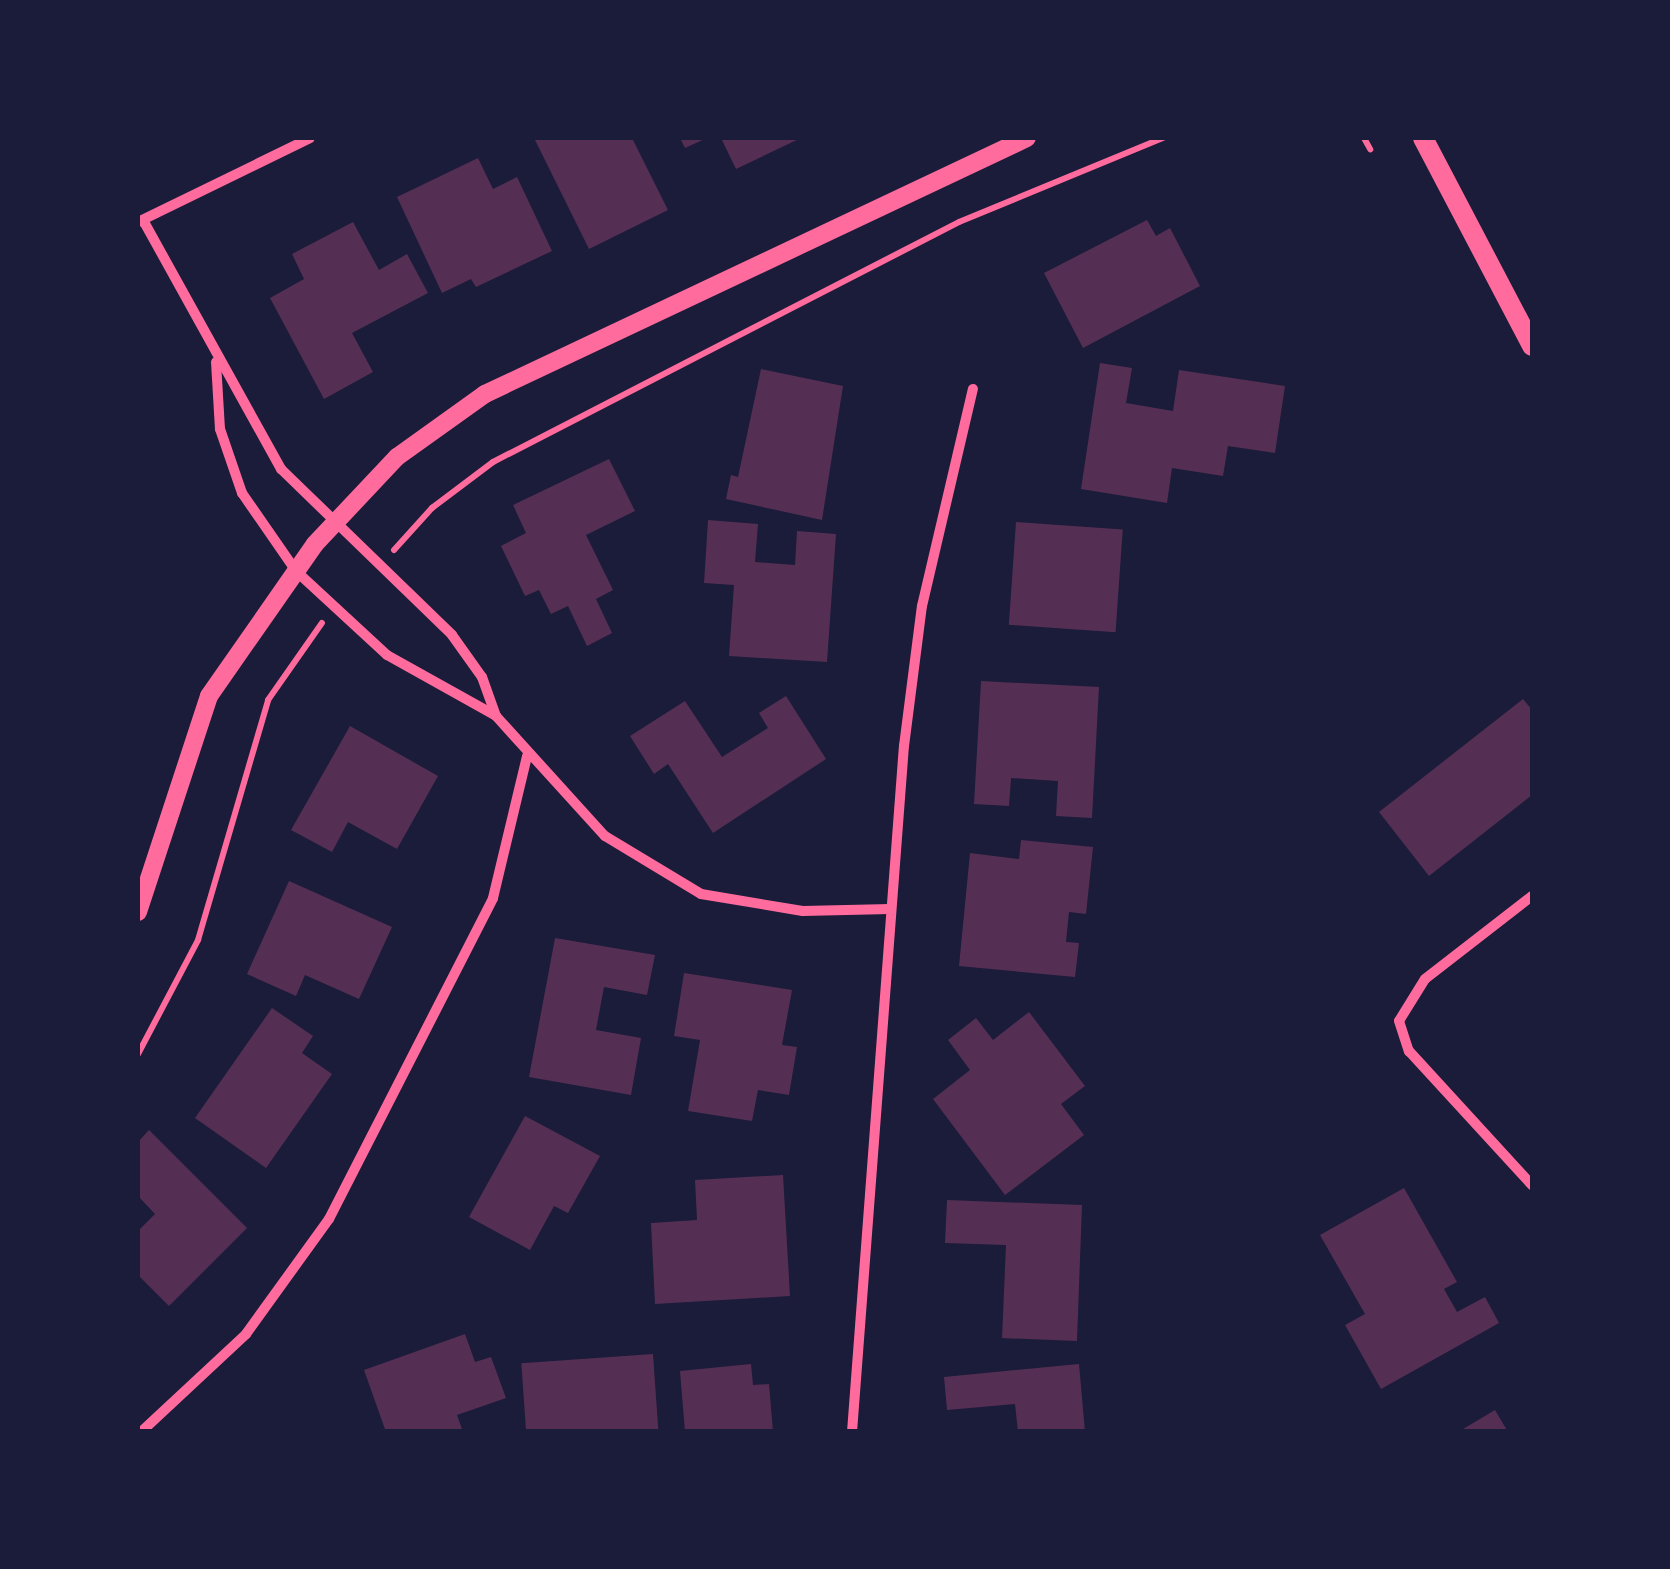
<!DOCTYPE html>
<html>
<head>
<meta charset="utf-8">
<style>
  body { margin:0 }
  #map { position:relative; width:1670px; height:1569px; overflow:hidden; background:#1b1b3a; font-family:Arial,sans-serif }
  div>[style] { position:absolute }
  .building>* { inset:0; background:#542f53; transform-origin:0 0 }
  .path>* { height:6px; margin:-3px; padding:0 3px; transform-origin:3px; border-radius:3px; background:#ff6b9d }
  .minor>* { height:10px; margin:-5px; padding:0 5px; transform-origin:5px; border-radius:5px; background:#ff6b9d }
  .tertiary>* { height:18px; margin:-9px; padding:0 9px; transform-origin:9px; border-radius:9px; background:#ff6b9d }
  .secondary>* { height:20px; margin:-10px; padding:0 10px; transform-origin:10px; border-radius:10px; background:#ff6b9d }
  span { translate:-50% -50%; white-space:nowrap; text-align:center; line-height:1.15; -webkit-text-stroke:10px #1b1b3a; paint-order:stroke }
  .frame { position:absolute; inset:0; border:140px solid #1b1b3a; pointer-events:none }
</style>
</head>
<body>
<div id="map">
  <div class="building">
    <i style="clip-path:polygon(534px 138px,632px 138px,668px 210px,589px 249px)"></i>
    <i style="clip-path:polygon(680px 138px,707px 138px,685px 148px)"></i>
    <i style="clip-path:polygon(721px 138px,801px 138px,736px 169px)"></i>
    <i style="clip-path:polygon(478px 158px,493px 189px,517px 177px,552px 251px,476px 287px,471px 279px,442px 293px,397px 197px)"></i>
    <i style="clip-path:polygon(1147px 220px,1156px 236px,1170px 228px,1200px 286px,1083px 348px,1044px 273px)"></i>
    <i style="clip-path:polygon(353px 222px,379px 270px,407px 254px,428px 293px,352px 333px,373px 372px,324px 399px,270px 298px,304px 279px,292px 254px)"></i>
    <i style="clip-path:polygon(1100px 363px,1132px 368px,1126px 403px,1173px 411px,1179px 370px,1285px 386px,1275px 453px,1228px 446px,1223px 476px,1172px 468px,1167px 503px,1081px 489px)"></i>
    <i style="clip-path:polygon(761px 369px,843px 386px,822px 520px,726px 499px,731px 475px,738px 477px)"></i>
    <i style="clip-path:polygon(609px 459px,635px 511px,586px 535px,613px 590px,596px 599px,612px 633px,587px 646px,568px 606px,551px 614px,539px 590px,525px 596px,501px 546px,526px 533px,513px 505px)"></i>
    <i style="clip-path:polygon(708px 520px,758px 524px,755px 562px,795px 565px,797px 531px,836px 534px,827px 662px,729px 656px,734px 585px,704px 583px)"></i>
    <i style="left:1016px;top:522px;width:107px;height:103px;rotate:4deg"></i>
    <i style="clip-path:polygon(981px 681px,1099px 687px,1092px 818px,1056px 816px,1058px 781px,1011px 778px,1009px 806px,974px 804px)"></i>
    <i style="clip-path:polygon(786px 696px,826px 759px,713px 833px,668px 764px,654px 774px,630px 736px,685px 701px,722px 757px,768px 728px,759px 713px)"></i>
    <i style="clip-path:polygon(1523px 699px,1532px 710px,1532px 795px,1429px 876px,1379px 812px)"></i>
    <i style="clip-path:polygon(350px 726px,438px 776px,397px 849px,348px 822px,332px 852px,291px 830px)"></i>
    <i style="clip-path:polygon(1021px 840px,1093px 847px,1086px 914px,1069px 912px,1066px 942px,1079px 943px,1075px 977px,959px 966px,970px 853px,1019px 859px)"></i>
    <i style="clip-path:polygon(289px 881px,392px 927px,359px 999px,305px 975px,296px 996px,247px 974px)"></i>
    <i style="clip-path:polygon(555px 938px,655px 955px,647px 995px,604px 987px,596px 1030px,641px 1038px,631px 1095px,529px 1077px)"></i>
    <i style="clip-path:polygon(684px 973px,792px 990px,782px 1045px,797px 1047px,789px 1095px,758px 1090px,752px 1121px,688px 1111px,700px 1040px,674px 1036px)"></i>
    <i style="clip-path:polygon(272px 1008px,313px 1036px,302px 1053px,332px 1074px,266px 1168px,195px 1118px)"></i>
    <i style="clip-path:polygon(1029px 1012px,1085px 1086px,1061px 1104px,1084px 1135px,1005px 1195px,933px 1099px,970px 1070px,948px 1040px,976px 1018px,993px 1040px)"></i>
    <i style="clip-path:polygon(525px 1116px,600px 1156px,568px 1213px,554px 1206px,530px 1250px,469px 1217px)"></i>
    <i style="clip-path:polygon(149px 1130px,247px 1228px,169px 1306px,138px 1275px,138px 1231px,155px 1214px,138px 1196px,138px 1142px)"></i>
    <i style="clip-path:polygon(783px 1175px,790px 1296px,655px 1304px,651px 1223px,697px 1220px,695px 1180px)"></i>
    <i style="clip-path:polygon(1404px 1188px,1457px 1282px,1444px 1289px,1457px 1312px,1485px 1297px,1499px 1323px,1381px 1389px,1345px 1325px,1365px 1314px,1320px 1235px)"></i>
    <i style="clip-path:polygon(947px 1200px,1082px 1205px,1077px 1341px,1002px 1338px,1006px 1245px,945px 1243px)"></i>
    <i style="clip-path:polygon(465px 1334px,475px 1362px,491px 1357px,506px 1398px,457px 1415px,463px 1432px,386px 1432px,364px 1370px)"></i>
    <i style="left:653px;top:1354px;width:78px;height:132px;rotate:86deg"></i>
    <i style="clip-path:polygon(751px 1364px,753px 1385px,769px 1384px,773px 1432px,685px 1432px,680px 1371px)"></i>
    <i style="clip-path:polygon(1079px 1364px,1085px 1432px,1018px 1432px,1015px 1404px,947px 1410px,944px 1377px)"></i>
    <i style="clip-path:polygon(1495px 1410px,1508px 1432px,1458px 1432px)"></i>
  </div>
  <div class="path">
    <i style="left:1364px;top:138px;width:13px;rotate:61deg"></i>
    <i style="left:394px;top:550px;width:57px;rotate:-47.9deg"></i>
    <i style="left:432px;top:508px;width:76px;rotate:-37deg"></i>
    <i style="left:493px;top:462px;width:524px;rotate:-27.25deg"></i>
    <i style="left:959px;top:222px;width:221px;rotate:-22.4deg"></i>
    <i style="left:138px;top:1054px;width:129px;rotate:-62.2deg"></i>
    <i style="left:198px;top:940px;width:250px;rotate:-73.7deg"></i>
    <i style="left:268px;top:700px;width:94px;rotate:-55deg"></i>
  </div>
  <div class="minor">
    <i style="left:143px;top:220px;width:285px;rotate:61deg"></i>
    <i style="left:281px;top:469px;width:238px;rotate:44.1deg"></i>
    <i style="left:452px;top:635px;width:52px;rotate:54.5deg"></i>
    <i style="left:482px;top:677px;width:41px;rotate:70.3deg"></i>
    <i style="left:496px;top:716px;width:162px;rotate:47.8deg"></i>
    <i style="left:605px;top:836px;width:112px;rotate:31.1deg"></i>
    <i style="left:701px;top:894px;width:103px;rotate:9.5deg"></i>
    <i style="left:803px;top:911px;width:87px;rotate:-1.3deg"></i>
    <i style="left:138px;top:222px;width:191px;rotate:-26deg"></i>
    <i style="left:216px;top:362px;width:67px;rotate:86.6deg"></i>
    <i style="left:220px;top:429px;width:68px;rotate:71deg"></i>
    <i style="left:242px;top:493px;width:95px;rotate:55.3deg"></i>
    <i style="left:296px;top:571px;width:124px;rotate:42.7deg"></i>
    <i style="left:387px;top:655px;width:125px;rotate:29.2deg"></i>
    <i style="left:1532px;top:896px;width:135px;rotate:142.2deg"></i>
    <i style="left:1425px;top:979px;width:49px;rotate:121.8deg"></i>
    <i style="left:1399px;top:1021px;width:32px;rotate:72deg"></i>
    <i style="left:1409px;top:1051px;width:182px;rotate:47.5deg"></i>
    <i style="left:141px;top:1432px;width:144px;rotate:-43deg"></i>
    <i style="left:246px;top:1334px;width:142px;rotate:-54.2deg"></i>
    <i style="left:329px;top:1219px;width:360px;rotate:-62.9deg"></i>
    <i style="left:493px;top:898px;width:146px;rotate:-76.5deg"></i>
    <i style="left:852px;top:1432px;width:688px;rotate:-85.67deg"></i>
    <i style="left:904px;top:746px;width:141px;rotate:-82.7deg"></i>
    <i style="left:922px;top:606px;width:223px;rotate:-76.8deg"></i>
  </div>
  <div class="tertiary">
    <i style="left:138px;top:912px;width:227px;rotate:-71.8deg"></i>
    <i style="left:209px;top:696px;width:185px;rotate:-55.1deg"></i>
    <i style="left:315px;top:544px;width:120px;rotate:-46.7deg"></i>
    <i style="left:397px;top:457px;width:108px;rotate:-35.6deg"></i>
    <i style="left:485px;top:394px;width:599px;rotate:-25.28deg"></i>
  </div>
  <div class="secondary">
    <i style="left:1423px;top:138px;width:235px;rotate:62.3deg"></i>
  </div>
  <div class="frame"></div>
</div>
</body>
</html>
